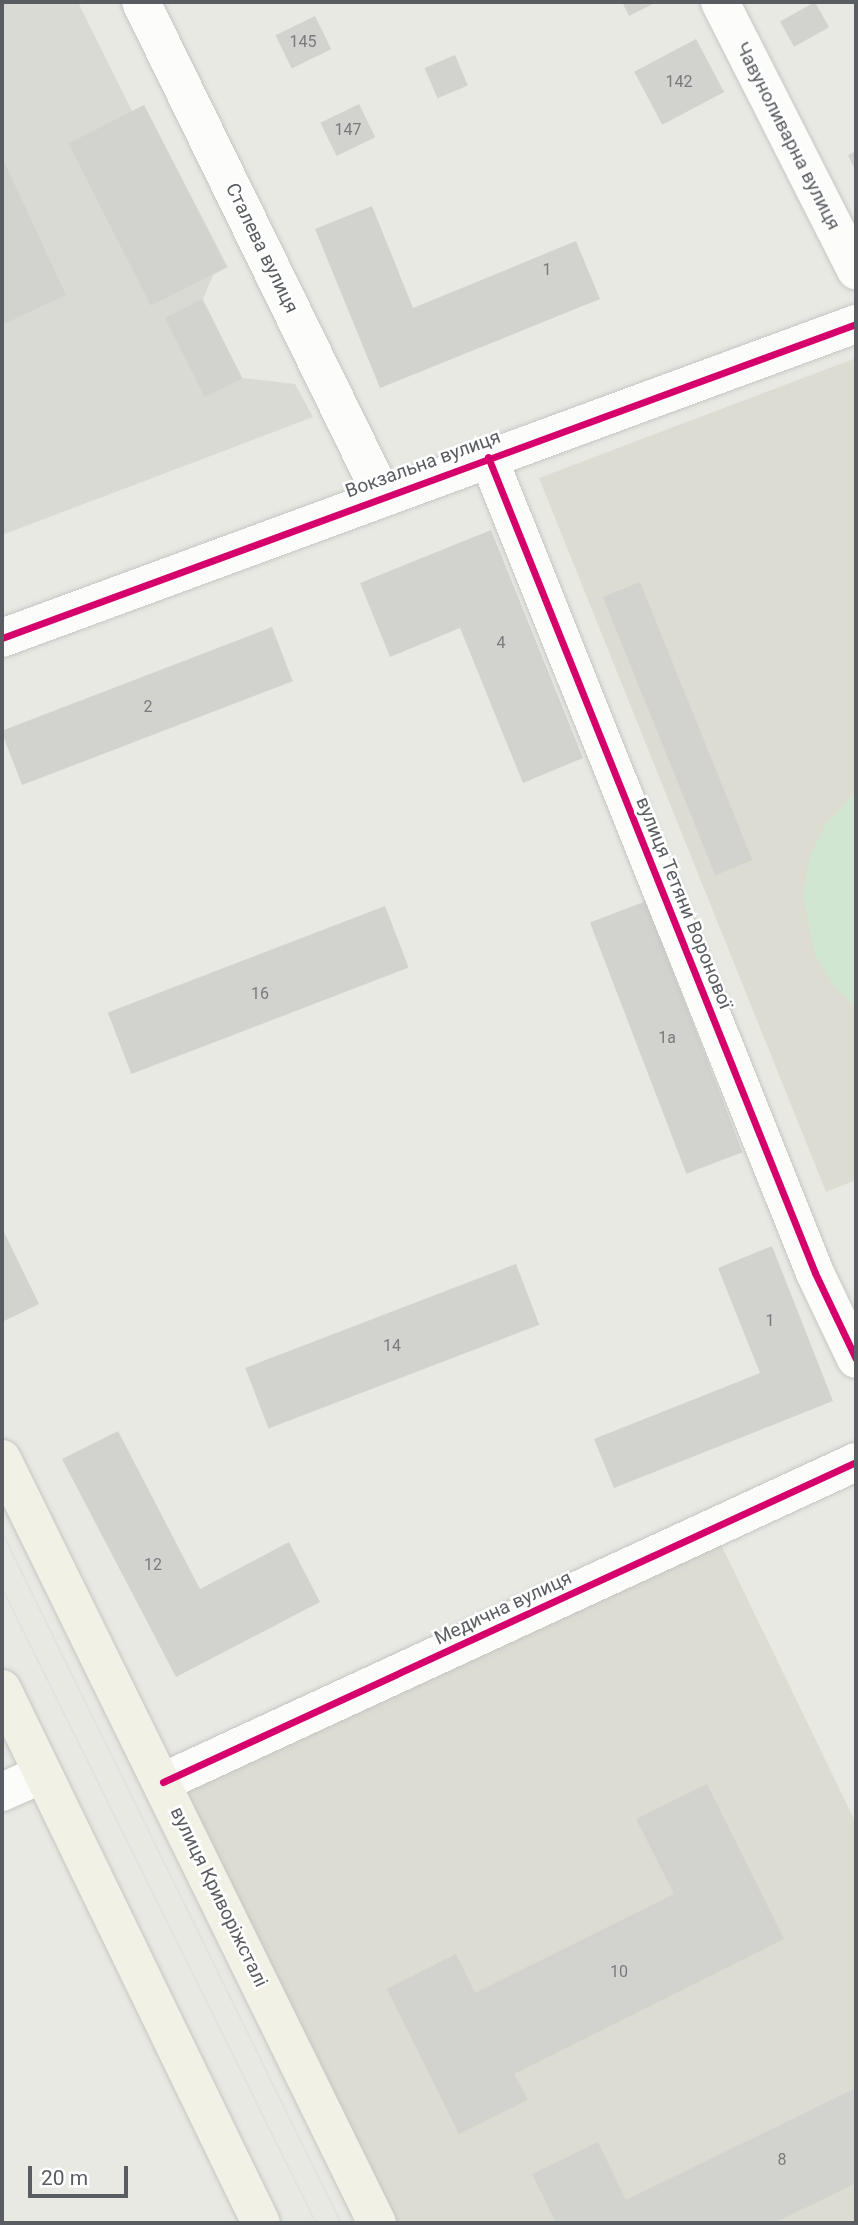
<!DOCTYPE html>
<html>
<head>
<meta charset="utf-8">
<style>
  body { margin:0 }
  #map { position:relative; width:858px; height:2225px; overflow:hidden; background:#e9e9e4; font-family:Roboto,sans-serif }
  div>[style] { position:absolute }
  .industrial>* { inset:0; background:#dadad5 }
  .education>* { inset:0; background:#dddcd3 }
  .green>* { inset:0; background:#d1e6d1 }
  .building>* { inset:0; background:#d2d2cf; transform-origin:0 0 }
  .roads { filter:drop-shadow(0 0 2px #c5c6c4) drop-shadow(0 0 2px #c5c6c4) }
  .street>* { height:38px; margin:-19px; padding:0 19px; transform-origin:19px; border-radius:19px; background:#fcfcfb }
  .secondary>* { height:38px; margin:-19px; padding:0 19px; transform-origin:19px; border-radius:19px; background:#fcfcfb }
  .primary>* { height:38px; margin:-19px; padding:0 19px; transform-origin:19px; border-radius:19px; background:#f2f1e6 }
  .tram>* { height:2px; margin:-1px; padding:0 1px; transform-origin:1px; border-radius:1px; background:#e1e2e1 }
  .cycleway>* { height:7px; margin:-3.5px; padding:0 3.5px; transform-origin:3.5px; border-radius:3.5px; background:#d6006c }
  span { translate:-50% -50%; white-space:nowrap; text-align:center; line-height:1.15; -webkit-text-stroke:5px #fff; paint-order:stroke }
  .number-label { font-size:16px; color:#787a7d }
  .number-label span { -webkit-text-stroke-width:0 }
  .street-label { font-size:19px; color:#595c61 }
  .frame { position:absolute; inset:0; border:4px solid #595c61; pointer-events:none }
  .scale { position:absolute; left:28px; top:2166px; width:100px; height:32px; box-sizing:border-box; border:4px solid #595c61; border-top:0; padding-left:9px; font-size:21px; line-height:24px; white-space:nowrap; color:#595c61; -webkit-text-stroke:5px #fff; paint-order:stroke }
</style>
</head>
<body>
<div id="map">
  <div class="industrial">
    <i style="clip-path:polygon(2px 2px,78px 2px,132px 111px,144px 105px,228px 267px,213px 275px,203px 299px,242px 378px,295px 384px,313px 417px,2px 535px)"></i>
  </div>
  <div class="education">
    <i style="clip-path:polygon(856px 358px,856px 1180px,826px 1192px,539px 478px)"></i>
    <i style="clip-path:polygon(713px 1528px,856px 1823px,856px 2223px,377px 2223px,163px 1782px)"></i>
  </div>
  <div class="green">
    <i style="clip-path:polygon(856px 792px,856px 1007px,834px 986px,815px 955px,803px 895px,812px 850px,825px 825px)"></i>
  </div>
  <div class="building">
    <i style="clip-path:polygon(622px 2px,657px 2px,629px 16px)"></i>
    <i style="left:815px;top:2px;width:29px;height:40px;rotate:61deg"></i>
    <i style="left:315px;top:16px;width:37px;height:44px;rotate:64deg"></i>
    <i style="left:696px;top:39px;width:60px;height:70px;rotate:62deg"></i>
    <i style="left:455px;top:55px;width:33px;height:33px;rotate:67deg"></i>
    <i style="left:359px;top:104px;width:37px;height:43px;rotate:64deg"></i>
    <i style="left:144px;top:105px;width:182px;height:85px;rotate:63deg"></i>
    <i style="clip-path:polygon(856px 151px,856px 172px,848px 155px)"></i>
    <i style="clip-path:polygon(2px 157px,66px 295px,2px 325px)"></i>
    <i style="clip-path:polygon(372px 206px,413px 308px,576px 241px,600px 299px,380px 388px,315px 229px)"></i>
    <i style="left:202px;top:299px;width:89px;height:42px;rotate:63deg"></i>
    <i style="clip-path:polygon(491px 530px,583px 758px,523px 783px,460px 628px,390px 657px,360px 583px)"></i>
    <i style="left:640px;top:582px;width:300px;height:40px;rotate:68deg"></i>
    <i style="left:272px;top:627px;width:58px;height:290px;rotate:69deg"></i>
    <i style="left:646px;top:901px;width:269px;height:60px;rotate:69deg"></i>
    <i style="left:385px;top:906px;width:66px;height:297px;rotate:69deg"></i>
    <i style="clip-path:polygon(2px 1228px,39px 1304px,2px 1322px)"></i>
    <i style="clip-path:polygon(772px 1246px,833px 1401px,614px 1488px,594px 1439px,760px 1373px,718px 1268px)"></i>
    <i style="left:516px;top:1264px;width:65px;height:290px;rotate:69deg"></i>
    <i style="clip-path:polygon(118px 1431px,200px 1589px,289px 1542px,320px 1602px,176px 1677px,62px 1459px)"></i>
    <i style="clip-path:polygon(707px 1784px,784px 1939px,514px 2074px,528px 2100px,459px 2134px,387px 1989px,456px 1954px,475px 1993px,674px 1894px,636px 1819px)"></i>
    <i style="clip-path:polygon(856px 2088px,856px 2183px,774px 2223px,556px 2223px,532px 2174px,598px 2142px,626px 2200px)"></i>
  </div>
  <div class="roads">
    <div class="street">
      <i style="left:141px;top:2px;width:549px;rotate:63.95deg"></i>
      <i style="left:720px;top:2px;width:301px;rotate:63.1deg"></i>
      <i style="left:488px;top:457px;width:879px;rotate:68.16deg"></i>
      <i style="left:815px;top:1273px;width:95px;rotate:64.5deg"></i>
      <i style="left:163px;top:1782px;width:763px;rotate:-24.79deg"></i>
      <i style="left:2px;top:1792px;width:44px;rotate:-24.2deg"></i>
    </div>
    <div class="secondary">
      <i style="left:2px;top:638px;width:910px;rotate:-20.19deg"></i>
    </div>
    <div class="primary">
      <i style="left:2px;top:1459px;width:851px;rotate:63.86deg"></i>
      <i style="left:2px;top:1689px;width:593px;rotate:64.13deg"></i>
    </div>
  </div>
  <div class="tram">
    <i style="left:2px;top:1532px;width:770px;rotate:63.87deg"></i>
    <i style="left:2px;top:1588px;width:708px;rotate:63.69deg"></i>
  </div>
  <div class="cycleway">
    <i style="left:488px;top:457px;width:879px;rotate:68.16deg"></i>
    <i style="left:815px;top:1273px;width:95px;rotate:64.5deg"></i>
    <i style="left:2px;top:638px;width:910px;rotate:-20.19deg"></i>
    <i style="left:163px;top:1782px;width:763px;rotate:-24.79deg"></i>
  </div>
  <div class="number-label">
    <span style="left:303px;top:42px">145</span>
    <span style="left:679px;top:82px">142</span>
    <span style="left:348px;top:130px">147</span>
    <span style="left:547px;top:270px">1</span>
    <span style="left:501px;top:643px">4</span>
    <span style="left:148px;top:707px">2</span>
    <span style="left:260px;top:994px">16</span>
    <span style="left:667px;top:1038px">1а</span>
    <span style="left:770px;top:1321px">1</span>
    <span style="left:392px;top:1346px">14</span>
    <span style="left:153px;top:1565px">12</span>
    <span style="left:619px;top:1972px">10</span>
    <span style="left:782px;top:2160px">8</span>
  </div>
  <div class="street-label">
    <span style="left:788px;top:136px;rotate:63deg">Чавуноливарна вулиця</span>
    <span style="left:262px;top:248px;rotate:64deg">Сталева вулиця</span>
    <span style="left:423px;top:464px;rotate:-20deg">Вокзальна вулиця</span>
    <span style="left:684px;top:903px;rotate:68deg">вулиця Тетяни Воронової</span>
    <span style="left:503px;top:1608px;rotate:-25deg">Медична вулиця</span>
    <span style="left:219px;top:1897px;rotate:64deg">вулиця Криворіжсталі</span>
  </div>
  <div class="frame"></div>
  <div class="scale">20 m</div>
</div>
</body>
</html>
